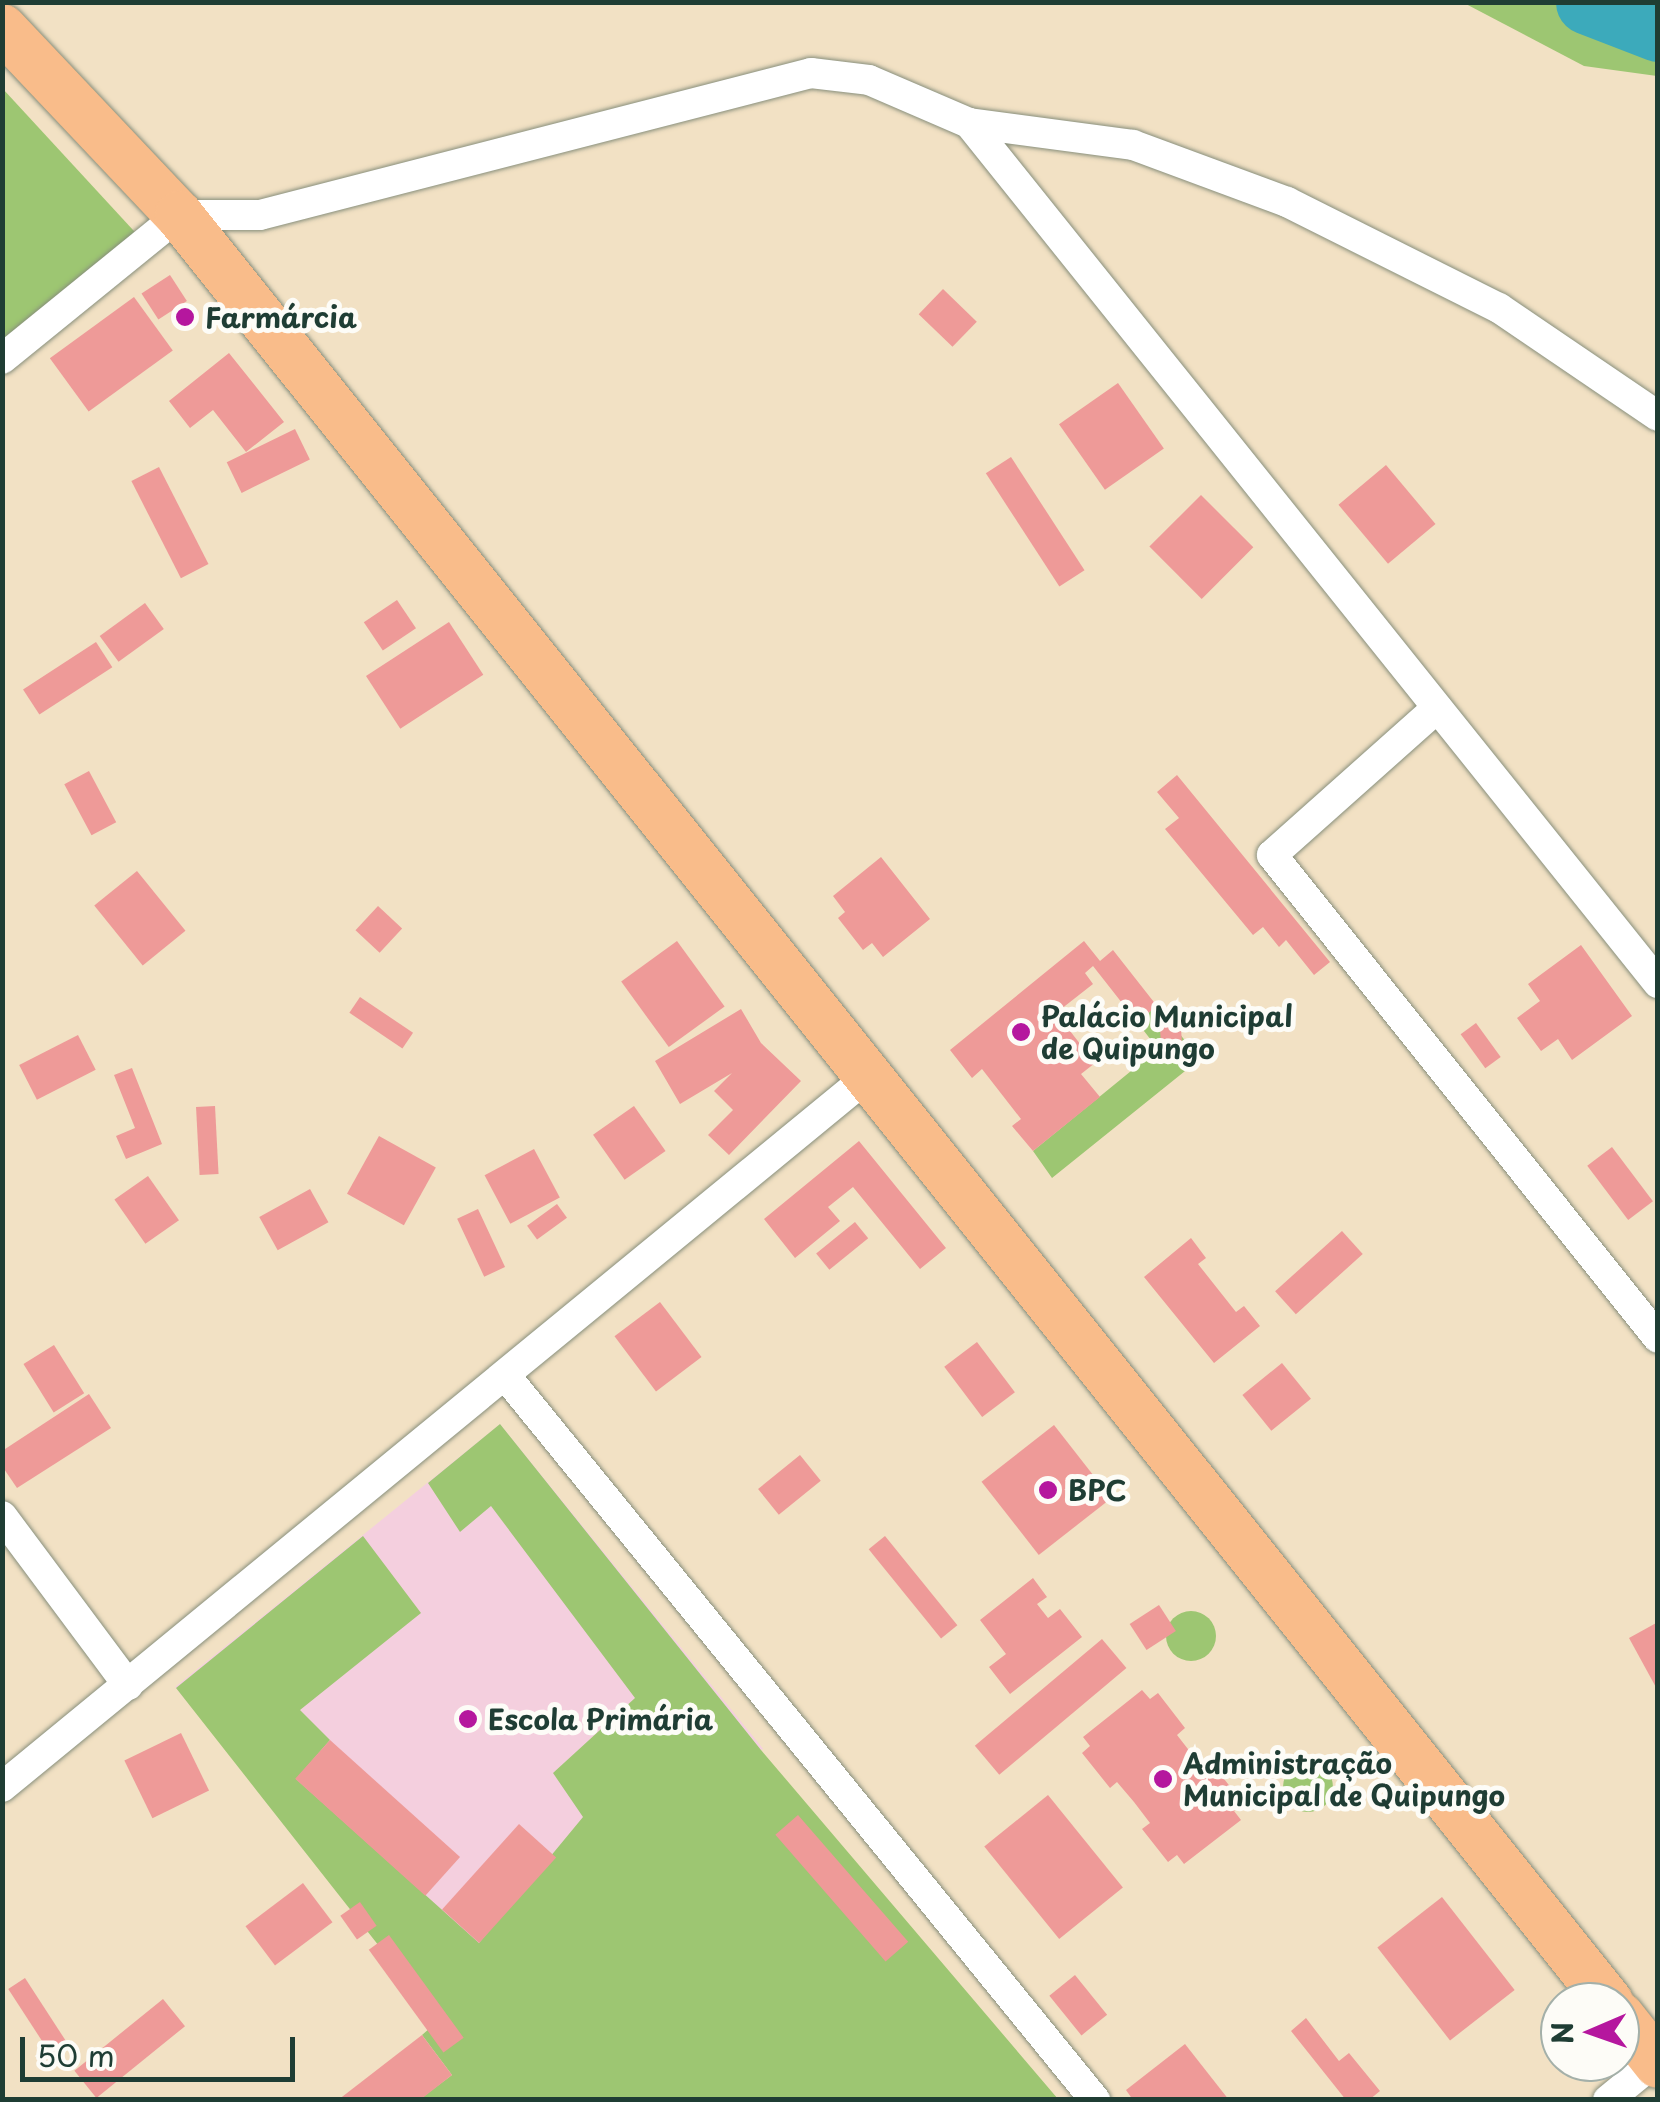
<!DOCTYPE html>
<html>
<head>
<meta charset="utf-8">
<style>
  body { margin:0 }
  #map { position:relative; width:1660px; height:2102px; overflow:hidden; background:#f2e1c4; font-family:"Playpen Sans",sans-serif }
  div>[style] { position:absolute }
  .built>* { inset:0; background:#f4cfde; transform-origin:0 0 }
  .green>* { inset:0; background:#9dc672 }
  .round { border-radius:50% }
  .river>* { height:65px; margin:-32.5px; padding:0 32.5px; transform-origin:32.5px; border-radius:32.5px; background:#3caabb }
  .building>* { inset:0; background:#ee9a98; transform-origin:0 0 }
  .roads { filter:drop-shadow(0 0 2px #888f7c) drop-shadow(0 0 2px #888f7c) }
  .minor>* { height:30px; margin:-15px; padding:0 15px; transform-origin:15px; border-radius:15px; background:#fff }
  .primary>* { height:48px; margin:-24px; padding:0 24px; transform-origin:24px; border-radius:24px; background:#f9bc8a }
  .dots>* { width:28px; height:28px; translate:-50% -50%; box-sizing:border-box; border:5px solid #fdfcf7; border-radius:50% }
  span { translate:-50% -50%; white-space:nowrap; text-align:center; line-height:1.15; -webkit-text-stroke:10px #fdfcf7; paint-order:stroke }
  .poi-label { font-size:28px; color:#1f3d34; font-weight:700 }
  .left { translate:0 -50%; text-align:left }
  .frame { position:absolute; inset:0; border:5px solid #1f3d34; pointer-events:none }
  .north { position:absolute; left:1540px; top:1982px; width:100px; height:100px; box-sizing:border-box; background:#fdfcf7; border:2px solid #a4b0a9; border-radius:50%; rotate:268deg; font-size:28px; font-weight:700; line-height:40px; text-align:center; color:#1f3d34 }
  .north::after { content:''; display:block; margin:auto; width:35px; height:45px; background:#b5179e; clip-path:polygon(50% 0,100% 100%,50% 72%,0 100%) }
  .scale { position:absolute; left:20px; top:2037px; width:275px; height:45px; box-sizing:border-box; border:5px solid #1f3d34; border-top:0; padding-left:12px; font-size:30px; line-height:35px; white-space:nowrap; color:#1f3d34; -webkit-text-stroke:8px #fdfcf7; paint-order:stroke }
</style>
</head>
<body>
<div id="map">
  <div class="built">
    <i style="left:500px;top:1424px;width:418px;height:418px;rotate:51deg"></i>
  </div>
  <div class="green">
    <i style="clip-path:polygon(1464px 3px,1657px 3px,1657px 76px,1584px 66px)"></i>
    <i style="clip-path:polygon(3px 89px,145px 243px,3px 359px)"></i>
    <i style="clip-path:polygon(1157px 1006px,1200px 1059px,1052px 1178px,1033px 1151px,1158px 1049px,1137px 1022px)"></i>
    <i style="clip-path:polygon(500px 1424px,761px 1750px,1058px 2099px,420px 2099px,452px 2075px,422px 2035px,438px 2021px,176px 1688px,363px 1536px,421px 1613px,300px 1710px,330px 1740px,296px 1779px,479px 1943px,583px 1817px,553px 1773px,635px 1698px,491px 1506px,460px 1532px,428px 1483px)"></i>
    <i class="round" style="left:1166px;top:1611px;width:50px;height:50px"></i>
    <i class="round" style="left:1283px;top:1762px;width:50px;height:50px"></i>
  </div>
  <div class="river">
    <i style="left:1588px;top:2px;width:75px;rotate:21.1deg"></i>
  </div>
  <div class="building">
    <i style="left:170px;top:275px;width:31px;height:34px;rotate:57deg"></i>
    <i style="left:943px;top:289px;width:47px;height:35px;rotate:44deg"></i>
    <i style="left:134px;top:297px;width:66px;height:104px;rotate:54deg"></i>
    <i style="clip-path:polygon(229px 353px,284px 422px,246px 452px,213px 410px,190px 428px,169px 401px)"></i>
    <i style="left:1118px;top:383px;width:80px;height:72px;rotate:55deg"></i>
    <i style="left:295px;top:429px;width:34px;height:76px;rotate:64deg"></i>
    <i style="left:1011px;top:457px;width:135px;height:30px;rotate:57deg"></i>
    <i style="left:1386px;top:465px;width:77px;height:62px;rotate:50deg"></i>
    <i style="left:159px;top:467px;width:109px;height:31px;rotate:63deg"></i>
    <i style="left:1201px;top:495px;width:74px;height:73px;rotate:45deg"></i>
    <i style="left:397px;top:600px;width:34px;height:40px;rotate:56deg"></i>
    <i style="left:145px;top:603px;width:32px;height:56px;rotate:54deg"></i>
    <i style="left:449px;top:622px;width:63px;height:99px;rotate:57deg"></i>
    <i style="left:96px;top:642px;width:30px;height:87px;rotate:57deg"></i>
    <i style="left:89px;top:771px;width:58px;height:28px;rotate:62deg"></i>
    <i style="clip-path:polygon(1177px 775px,1330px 962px,1314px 975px,1286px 940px,1279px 947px,1263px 927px,1253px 935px,1165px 829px,1179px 818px,1157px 792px)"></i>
    <i style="clip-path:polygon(881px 857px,930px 919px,883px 957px,872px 943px,863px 950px,838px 918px,845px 912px,833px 896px)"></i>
    <i style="left:137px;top:871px;width:77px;height:55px;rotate:51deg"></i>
    <i style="left:378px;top:906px;width:33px;height:33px;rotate:43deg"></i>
    <i style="left:677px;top:941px;width:81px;height:69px;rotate:54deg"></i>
    <i style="clip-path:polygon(1084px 941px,1100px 961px,1113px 950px,1157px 1006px,1137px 1022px,1093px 966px,1085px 973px,1093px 984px,1056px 1013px,1095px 1063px,1081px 1074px,1100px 1097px,1033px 1151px,1012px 1126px,1021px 1119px,982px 1069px,972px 1078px,950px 1050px)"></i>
    <i style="clip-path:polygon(1581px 945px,1632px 1016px,1572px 1060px,1558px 1039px,1541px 1051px,1517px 1018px,1540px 1001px,1528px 984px)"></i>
    <i style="left:360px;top:997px;width:64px;height:19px;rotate:34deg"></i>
    <i style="clip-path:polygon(741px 1009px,761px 1043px,801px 1081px,729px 1155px,708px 1135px,733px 1110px,714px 1091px,732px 1073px,680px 1104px,655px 1061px)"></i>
    <i style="left:1180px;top:1014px;width:28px;height:21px;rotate:86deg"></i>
    <i style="left:1476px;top:1023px;width:42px;height:19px;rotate:54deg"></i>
    <i style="left:78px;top:1035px;width:39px;height:66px;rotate:63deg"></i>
    <i style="clip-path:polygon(132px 1068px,162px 1144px,126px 1159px,116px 1136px,135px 1128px,114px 1075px)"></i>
    <i style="left:215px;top:1106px;width:68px;height:19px;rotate:87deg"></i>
    <i style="left:634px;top:1106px;width:55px;height:50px;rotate:55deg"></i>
    <i style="left:379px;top:1136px;width:65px;height:66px;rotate:29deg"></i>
    <i style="clip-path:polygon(859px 1141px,946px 1248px,920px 1269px,853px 1187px,828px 1207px,840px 1221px,795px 1258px,764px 1219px)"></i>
    <i style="left:1612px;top:1147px;width:68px;height:31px;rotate:53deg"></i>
    <i style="left:534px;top:1149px;width:55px;height:56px;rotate:62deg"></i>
    <i style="left:148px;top:1176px;width:54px;height:41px;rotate:55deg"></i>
    <i style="left:310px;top:1189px;width:38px;height:58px;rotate:61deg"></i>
    <i style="left:557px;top:1204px;width:17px;height:37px;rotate:54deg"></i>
    <i style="left:478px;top:1209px;width:64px;height:23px;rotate:65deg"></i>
    <i style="left:855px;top:1222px;width:21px;height:50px;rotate:51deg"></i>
    <i style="left:1342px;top:1231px;width:31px;height:90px;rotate:48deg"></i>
    <i style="clip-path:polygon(1191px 1238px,1206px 1258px,1198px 1264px,1236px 1312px,1244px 1306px,1260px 1326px,1214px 1363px,1144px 1277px)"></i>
    <i style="left:660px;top:1302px;width:69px;height:57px;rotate:53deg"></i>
    <i style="left:977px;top:1342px;width:63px;height:41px;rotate:53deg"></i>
    <i style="left:54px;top:1345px;width:57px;height:36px;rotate:58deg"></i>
    <i style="left:1282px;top:1363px;width:46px;height:51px;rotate:51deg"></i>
    <i style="clip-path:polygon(89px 1394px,111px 1428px,17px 1488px,2px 1466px,2px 1451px)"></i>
    <i style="left:1054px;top:1425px;width:93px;height:92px;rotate:52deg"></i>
    <i style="left:800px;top:1455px;width:33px;height:54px;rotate:51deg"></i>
    <i style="left:885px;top:1536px;width:115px;height:21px;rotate:51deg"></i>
    <i style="clip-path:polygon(1033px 1578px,1047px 1597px,1037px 1604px,1048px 1618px,1060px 1609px,1082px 1637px,1010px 1694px,989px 1667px,1006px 1654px,980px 1620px)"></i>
    <i style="left:1159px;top:1605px;width:31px;height:35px;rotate:57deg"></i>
    <i style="clip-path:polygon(1658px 1622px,1658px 1691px,1629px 1638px)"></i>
    <i style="left:1102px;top:1639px;width:38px;height:166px;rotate:50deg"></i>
    <i style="clip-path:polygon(1142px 1690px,1150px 1699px,1158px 1693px,1185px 1728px,1177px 1735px,1209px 1776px,1217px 1770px,1243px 1803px,1234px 1811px,1241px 1820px,1184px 1864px,1177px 1855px,1168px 1862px,1142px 1829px,1150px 1823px,1134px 1802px,1117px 1782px,1110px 1788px,1082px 1753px,1090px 1746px,1083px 1737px)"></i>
    <i style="left:181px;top:1733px;width:64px;height:63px;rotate:64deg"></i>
    <i style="left:330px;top:1740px;width:175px;height:52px;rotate:42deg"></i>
    <i style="left:1048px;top:1795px;width:119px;height:82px;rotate:51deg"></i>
    <i style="left:798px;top:1815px;width:168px;height:30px;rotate:49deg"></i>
    <i style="left:519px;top:1824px;width:50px;height:115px;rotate:42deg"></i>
    <i style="left:303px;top:1883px;width:49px;height:72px;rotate:53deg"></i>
    <i style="left:1442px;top:1897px;width:118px;height:82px;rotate:52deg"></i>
    <i style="left:360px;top:1902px;width:29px;height:24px;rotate:55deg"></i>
    <i style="left:389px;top:1935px;width:127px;height:25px;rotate:54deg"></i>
    <i style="left:1075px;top:1975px;width:51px;height:33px;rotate:51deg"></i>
    <i style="left:25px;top:1978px;width:82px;height:20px;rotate:57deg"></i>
    <i style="left:163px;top:1999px;width:35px;height:114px;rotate:51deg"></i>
    <i style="clip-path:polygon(1306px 2018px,1339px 2061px,1349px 2053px,1380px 2091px,1369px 2100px,1346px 2100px,1291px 2031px)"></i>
    <i style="clip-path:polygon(422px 2035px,452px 2075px,420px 2100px,338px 2100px)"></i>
    <i style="clip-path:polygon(1185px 2044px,1229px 2100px,1133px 2100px,1126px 2090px)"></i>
  </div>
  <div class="roads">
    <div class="minor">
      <i style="left:969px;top:123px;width:1102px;rotate:51.3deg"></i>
      <i style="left:2px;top:359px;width:228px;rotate:-39.1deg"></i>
      <i style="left:179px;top:215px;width:81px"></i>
      <i style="left:260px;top:215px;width:569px;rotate:-14.45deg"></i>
      <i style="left:811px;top:73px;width:58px;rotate:6.9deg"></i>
      <i style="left:869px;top:80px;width:109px;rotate:23.3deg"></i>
      <i style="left:969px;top:123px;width:165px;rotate:7.6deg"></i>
      <i style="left:1133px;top:145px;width:164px;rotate:20.3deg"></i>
      <i style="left:1287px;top:202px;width:237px;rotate:26.6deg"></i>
      <i style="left:1499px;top:308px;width:192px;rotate:34.2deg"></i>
      <i style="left:1437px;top:708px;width:221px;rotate:138.3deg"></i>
      <i style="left:1272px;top:855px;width:618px;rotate:51.37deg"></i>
      <i style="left:505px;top:1375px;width:935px;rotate:50.86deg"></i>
      <i style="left:2px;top:1516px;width:211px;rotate:53.3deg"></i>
      <i style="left:2px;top:1787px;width:1124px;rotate:-39.37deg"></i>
      <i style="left:1608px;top:2100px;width:65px;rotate:-39.4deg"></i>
    </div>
    <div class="primary">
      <i style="left:2px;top:28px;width:257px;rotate:46.6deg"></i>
      <i style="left:179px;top:215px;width:2289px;rotate:51.33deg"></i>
      <i style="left:1620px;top:2016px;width:61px;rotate:51.6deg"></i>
    </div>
  </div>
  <div class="dots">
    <i style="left:185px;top:317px;background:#b5179e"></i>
    <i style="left:1021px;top:1032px;background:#b5179e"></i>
    <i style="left:1048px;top:1490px;background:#b5179e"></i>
    <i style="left:468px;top:1719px;background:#b5179e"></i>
    <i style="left:1163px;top:1779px;background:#b5179e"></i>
  </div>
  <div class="poi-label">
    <span class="left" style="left:205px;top:317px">Farmárcia</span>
    <span class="left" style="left:1041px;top:1032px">Palácio Municipal<br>de Quipungo</span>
    <span class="left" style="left:1068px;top:1490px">BPC</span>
    <span class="left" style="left:488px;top:1719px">Escola Primária</span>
    <span class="left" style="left:1183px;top:1779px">Administração<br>Municipal de Quipungo</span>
  </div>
  <div class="frame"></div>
  <div class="north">N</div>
  <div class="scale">50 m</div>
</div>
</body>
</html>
